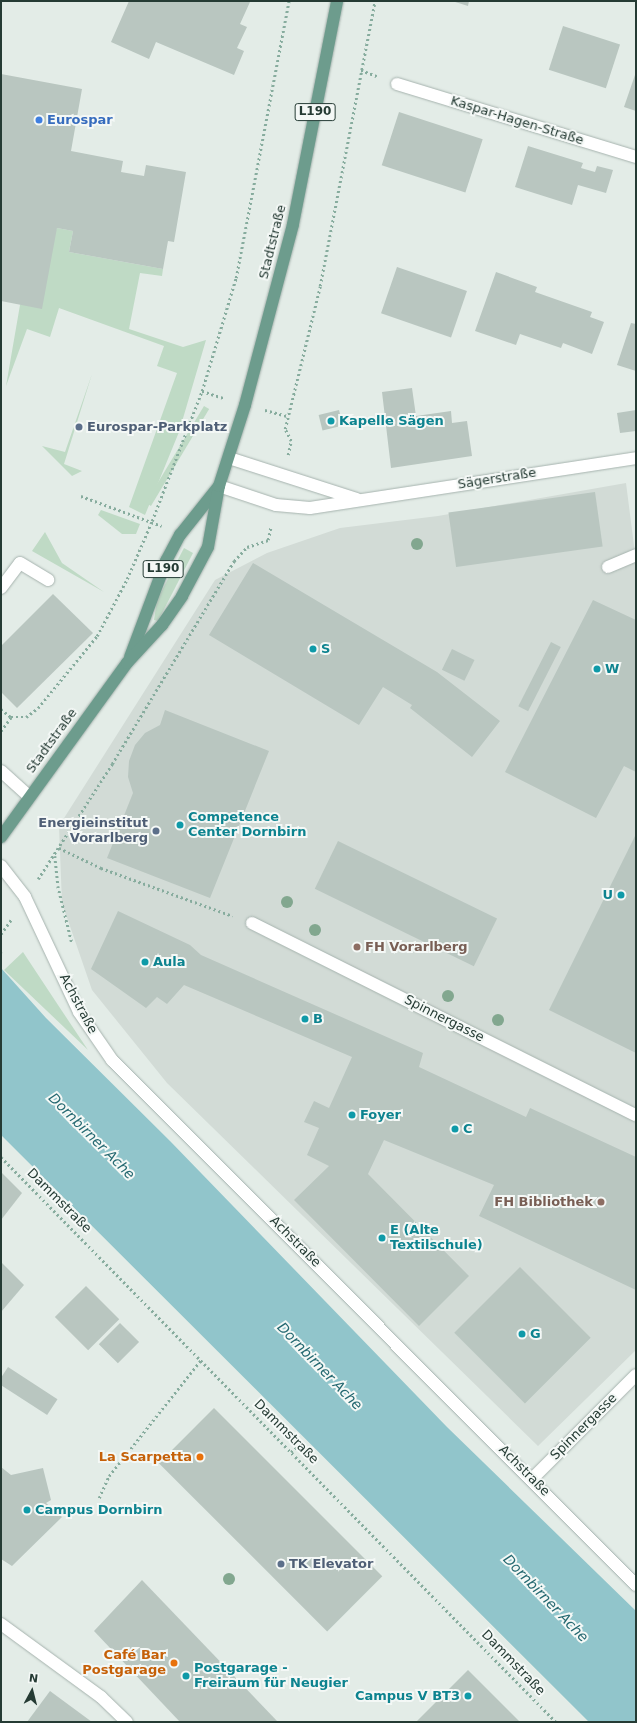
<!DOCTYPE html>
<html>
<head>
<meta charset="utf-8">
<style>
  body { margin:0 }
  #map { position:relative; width:637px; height:1723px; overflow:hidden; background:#e3ece7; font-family:"DejaVu Sans",sans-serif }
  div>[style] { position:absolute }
  .built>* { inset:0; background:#d2dbd6 }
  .green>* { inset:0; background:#bfdac5; transform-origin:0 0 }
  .water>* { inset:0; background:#91c5cb }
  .building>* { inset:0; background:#b9c6c0; transform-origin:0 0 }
  .path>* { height:2.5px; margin-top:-1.25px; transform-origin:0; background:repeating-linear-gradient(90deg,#87ac9e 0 2px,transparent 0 5px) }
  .roads { filter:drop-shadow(0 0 1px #a6b3ae) drop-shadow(0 0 1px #a6b3ae) }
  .service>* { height:12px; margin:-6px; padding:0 6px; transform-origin:6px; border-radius:6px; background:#fff }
  .minor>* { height:12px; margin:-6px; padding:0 6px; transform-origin:6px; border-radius:6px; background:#fff }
  .tertiary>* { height:12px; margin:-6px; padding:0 6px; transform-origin:6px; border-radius:6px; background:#fff }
  .primary>* { height:12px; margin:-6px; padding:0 6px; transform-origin:6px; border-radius:6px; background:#6d9c8d }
  .trees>* { width:12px; height:12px; margin:-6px; border-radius:50%; background:#82a78f }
  .dots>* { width:11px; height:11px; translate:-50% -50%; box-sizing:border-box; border:2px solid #f4f8f6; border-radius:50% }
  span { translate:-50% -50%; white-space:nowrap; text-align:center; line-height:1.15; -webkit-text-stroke:4px #f4f8f6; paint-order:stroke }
  .shield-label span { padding:1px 3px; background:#f4f8f6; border:1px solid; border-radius:3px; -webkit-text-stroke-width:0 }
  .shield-label { font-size:12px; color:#253b34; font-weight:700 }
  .shop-label { font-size:13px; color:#366cbe; font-weight:700 }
  .left { translate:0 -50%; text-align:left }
  .street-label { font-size:13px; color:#253b34 }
  .culture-label { font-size:13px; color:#0d838f; font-weight:700 }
  .right { translate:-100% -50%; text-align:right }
  .service-label { font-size:13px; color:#4e5e75; font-weight:700 }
  .education-label { font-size:13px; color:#785e54; font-weight:700 }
  .food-label { font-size:13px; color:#c56008; font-weight:700 }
  .water-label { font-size:14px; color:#256971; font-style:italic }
  .frame { position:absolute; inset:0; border:2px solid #253b34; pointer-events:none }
  .north { position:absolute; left:12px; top:1671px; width:40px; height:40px; -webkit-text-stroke:3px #f4f8f6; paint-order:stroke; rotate:7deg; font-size:11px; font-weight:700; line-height:16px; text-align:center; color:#253b34 }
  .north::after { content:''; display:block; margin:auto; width:14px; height:18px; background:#253b34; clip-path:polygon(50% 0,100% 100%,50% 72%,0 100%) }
</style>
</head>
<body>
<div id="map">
  <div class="built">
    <i style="clip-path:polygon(626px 483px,636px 561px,636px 1350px,538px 1446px,167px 1083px,92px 990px,62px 903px,59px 826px,215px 580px,267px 553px,340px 528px,438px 516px)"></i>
  </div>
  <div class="green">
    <i style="clip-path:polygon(57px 228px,73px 231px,69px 252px,163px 269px,162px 276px,140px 273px,129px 329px,183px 347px,206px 340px,179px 432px,145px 515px,129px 507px,177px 373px,157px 366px,164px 346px,59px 308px,50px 337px,27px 329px,6px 386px,20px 305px)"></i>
    <i style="clip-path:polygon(92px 374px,64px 464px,82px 471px,72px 476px,42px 446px,65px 452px)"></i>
    <i style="left:204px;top:406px;width:6px;height:113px;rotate:31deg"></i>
    <i style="clip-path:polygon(101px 510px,140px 524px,136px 534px,122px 534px,98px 515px)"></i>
    <i style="clip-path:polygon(45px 532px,62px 563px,104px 592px,32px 551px)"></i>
    <i style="clip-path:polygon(184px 548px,193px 553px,158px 621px,154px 620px,157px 600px)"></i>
    <i style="clip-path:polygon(23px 952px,58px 1005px,88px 1050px,4px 970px)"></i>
  </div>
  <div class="water">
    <i style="clip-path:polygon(1px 968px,46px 1018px,170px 1141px,447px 1427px,636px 1611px,636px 1722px,589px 1722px,1px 1135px)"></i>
  </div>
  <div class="building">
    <i style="clip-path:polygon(129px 1px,250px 2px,240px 24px,247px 27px,237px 48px,244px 51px,234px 75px,156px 42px,149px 59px,111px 42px)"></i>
    <i style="clip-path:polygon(452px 1px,469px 1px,468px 6px)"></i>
    <i style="left:563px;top:26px;width:60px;height:46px;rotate:18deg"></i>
    <i style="clip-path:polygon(636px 72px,636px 111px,624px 107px)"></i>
    <i style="clip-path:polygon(1px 74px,82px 89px,71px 151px,123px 161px,121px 172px,144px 176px,146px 165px,186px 172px,174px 242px,168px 241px,163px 269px,69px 252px,73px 231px,57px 228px,42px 309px,1px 301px)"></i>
    <i style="left:399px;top:112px;width:88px;height:56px;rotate:18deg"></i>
    <i style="clip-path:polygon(528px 146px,583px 163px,581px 168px,595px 172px,597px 166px,613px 170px,606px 193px,578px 185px,572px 205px,515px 187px)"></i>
    <i style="left:397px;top:267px;width:74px;height:49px;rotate:19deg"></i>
    <i style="clip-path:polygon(496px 272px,537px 287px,535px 292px,592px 312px,590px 317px,604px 322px,592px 354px,563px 343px,561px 348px,520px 334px,516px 345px,475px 331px)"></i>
    <i style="clip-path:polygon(631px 323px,636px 324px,636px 371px,617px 365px)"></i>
    <i style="clip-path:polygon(412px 388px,416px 416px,451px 411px,452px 423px,467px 421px,472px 456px,391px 468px,382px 392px)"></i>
    <i style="left:339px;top:410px;width:16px;height:21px;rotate:76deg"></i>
    <i style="clip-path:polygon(636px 410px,636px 431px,620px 433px,617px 413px)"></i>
    <i style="left:595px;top:492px;width:55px;height:148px;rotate:82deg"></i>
    <i style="clip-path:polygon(253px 563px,437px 672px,500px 721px,472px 757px,410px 708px,412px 705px,383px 687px,359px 725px,209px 635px)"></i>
    <i style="clip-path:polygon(53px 594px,93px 633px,17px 708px,1px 692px,1px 646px)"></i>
    <i style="clip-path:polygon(593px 600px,636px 620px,636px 772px,624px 766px,596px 818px,505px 772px)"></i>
    <i style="left:551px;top:642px;width:11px;height:72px;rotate:27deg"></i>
    <i style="left:452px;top:649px;width:25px;height:23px;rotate:26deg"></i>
    <i style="clip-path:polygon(165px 710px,269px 751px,210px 898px,107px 858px,133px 793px,128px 777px,129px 761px,135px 745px,145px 733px,160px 725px)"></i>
    <i style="clip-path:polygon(636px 834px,636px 1053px,549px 1010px)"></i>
    <i style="left:338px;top:841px;width:177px;height:53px;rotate:26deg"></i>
    <i style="clip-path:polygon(118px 911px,190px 945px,201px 955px,423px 1053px,419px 1067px,526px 1117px,530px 1108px,636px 1157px,636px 1290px,479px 1216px,494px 1185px,384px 1140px,368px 1174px,469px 1276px,419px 1326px,294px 1200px,329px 1166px,307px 1155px,319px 1128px,304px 1122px,314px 1101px,329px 1108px,352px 1057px,184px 985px,167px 1004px,157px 997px,146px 1008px,91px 969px)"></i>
    <i style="clip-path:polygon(1px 1172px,22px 1193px,1px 1220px)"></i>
    <i style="clip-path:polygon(1px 1262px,24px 1285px,1px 1312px)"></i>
    <i style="left:520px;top:1267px;width:100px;height:93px;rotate:45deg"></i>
    <i style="left:86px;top:1286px;width:47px;height:44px;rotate:45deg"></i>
    <i style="left:120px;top:1323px;width:27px;height:30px;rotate:45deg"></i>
    <i style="left:8px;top:1367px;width:59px;height:19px;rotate:33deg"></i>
    <i style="left:214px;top:1408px;width:238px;height:78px;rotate:45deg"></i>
    <i style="clip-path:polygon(1px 1467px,11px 1475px,43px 1468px,51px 1500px,46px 1503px,62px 1517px,12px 1566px,1px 1559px)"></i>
    <i style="clip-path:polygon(142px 1580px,278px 1722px,180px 1722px,94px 1631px)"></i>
    <i style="clip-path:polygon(468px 1670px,520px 1722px,416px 1722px)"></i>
    <i style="clip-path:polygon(50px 1691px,92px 1722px,27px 1722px)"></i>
  </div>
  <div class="path">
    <i style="left:361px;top:70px;width:17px;rotate:21deg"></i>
    <i style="left:202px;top:391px;width:23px;rotate:18deg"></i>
    <i style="left:265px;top:410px;width:23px;rotate:15deg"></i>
    <i style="left:288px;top:455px;width:14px;rotate:-78deg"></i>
    <i style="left:291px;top:441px;width:13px;rotate:-117deg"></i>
    <i style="left:285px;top:429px;width:147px;rotate:-76.2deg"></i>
    <i style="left:320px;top:286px;width:290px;rotate:-79.1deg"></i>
    <i style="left:81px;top:496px;width:86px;rotate:20.3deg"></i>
    <i style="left:1px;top:709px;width:13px;rotate:39deg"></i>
    <i style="left:1px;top:731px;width:17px;rotate:-54deg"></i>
    <i style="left:11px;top:717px;width:15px"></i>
    <i style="left:26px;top:717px;width:15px;rotate:-37deg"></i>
    <i style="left:38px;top:708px;width:93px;rotate:-50.7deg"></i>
    <i style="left:97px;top:636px;width:64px;rotate:-62.2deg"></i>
    <i style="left:127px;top:579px;width:63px;rotate:-66.7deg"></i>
    <i style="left:152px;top:521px;width:139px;rotate:-69deg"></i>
    <i style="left:202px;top:391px;width:118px;rotate:-73.3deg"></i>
    <i style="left:236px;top:278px;width:282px;rotate:-79.2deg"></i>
    <i style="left:59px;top:848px;width:47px;rotate:25.5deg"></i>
    <i style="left:101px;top:868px;width:140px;rotate:20deg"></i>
    <i style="left:55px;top:856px;width:30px;rotate:84deg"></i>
    <i style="left:58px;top:886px;width:59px;rotate:76.2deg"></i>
    <i style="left:38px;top:879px;width:137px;rotate:-57.2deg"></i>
    <i style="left:112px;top:764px;width:237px;rotate:-59deg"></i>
    <i style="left:234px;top:561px;width:19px;rotate:-47deg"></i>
    <i style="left:247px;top:547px;width:22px;rotate:-18deg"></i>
    <i style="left:268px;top:540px;width:14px;rotate:-78deg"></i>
    <i style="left:1px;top:934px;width:19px;rotate:-55deg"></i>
    <i style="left:1px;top:952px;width:1px;rotate:90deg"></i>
    <i style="left:1px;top:1157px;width:792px;rotate:45.51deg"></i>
    <i style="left:291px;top:1452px;width:11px;rotate:-41deg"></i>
    <i style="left:99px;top:1498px;width:24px;rotate:-66deg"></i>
    <i style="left:109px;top:1476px;width:148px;rotate:-51.6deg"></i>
  </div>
  <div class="roads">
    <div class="service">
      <i style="left:608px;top:567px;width:30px;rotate:-23deg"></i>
      <i style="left:1px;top:588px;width:31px;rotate:-53deg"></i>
      <i style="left:20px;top:563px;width:33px;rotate:31deg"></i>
    </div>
    <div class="minor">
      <i style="left:397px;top:84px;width:250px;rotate:17deg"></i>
      <i style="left:252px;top:923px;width:429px;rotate:26.6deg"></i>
      <i style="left:532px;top:1479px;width:147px;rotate:-45deg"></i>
    </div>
    <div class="tertiary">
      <i style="left:229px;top:458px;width:134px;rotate:17.8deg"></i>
      <i style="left:219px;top:486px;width:60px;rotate:18.4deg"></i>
      <i style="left:276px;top:505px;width:34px;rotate:5deg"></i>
      <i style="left:310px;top:508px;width:330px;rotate:-8.7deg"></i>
      <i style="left:1px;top:771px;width:38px;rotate:42deg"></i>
      <i style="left:1px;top:866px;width:39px;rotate:52deg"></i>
      <i style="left:25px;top:897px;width:127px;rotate:64.8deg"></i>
      <i style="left:79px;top:1012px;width:58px;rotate:55.5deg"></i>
      <i style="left:112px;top:1060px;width:742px;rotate:45.05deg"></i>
      <i style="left:1px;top:1624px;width:124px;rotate:36.1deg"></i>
      <i style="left:101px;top:1697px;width:36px;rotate:44deg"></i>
    </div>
    <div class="primary">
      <i style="left:130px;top:657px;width:103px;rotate:-69.4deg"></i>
      <i style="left:166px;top:561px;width:30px;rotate:-62deg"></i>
      <i style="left:180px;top:535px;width:63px;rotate:-51.5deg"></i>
      <i style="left:1px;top:837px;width:215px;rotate:-54.1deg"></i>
      <i style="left:127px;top:663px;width:52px;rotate:-47.4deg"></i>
      <i style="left:162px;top:625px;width:35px;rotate:-55deg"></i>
      <i style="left:182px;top:596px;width:55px;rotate:-62deg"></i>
      <i style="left:208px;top:547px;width:62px;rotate:-79.8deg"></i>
      <i style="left:219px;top:486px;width:85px;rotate:-72.2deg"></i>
      <i style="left:245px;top:405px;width:187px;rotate:-75.1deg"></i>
      <i style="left:293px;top:224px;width:227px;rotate:-78.8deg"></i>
    </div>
  </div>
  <div class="trees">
    <i style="left:417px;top:544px"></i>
    <i style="left:287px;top:902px"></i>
    <i style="left:315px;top:930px"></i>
    <i style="left:448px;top:996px"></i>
    <i style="left:498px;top:1020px"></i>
    <i style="left:229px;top:1579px"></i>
  </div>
  <div class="dots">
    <i style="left:39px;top:120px;background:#3f7fe0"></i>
    <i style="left:331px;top:421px;background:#0f9aa8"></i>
    <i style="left:79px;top:427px;background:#5c6f8a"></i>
    <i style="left:313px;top:649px;background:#0f9aa8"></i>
    <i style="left:597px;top:669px;background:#0f9aa8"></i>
    <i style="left:180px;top:825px;background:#0f9aa8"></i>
    <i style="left:156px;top:831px;background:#5c6f8a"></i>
    <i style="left:621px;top:895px;background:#0f9aa8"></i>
    <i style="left:357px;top:947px;background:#8d6e63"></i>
    <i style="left:145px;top:962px;background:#0f9aa8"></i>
    <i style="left:305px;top:1019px;background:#0f9aa8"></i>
    <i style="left:352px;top:1115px;background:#0f9aa8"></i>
    <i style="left:455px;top:1129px;background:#0f9aa8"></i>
    <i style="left:601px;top:1202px;background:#8d6e63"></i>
    <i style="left:382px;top:1238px;background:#0f9aa8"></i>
    <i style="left:522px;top:1334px;background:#0f9aa8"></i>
    <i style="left:200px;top:1457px;background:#e8710a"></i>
    <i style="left:27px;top:1510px;background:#0f9aa8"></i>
    <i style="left:281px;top:1564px;background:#5c6f8a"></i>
    <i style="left:174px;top:1663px;background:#e8710a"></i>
    <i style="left:186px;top:1676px;background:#0f9aa8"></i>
    <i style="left:468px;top:1696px;background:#0f9aa8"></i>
  </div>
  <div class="shield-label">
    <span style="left:315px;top:112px">L190</span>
    <span style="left:163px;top:569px">L190</span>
  </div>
  <div class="shop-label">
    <span class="left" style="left:47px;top:120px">Eurospar</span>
  </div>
  <div class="street-label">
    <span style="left:517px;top:121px;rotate:17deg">Kaspar-Hagen-Straße</span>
    <span style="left:273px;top:242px;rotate:-76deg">Stadtstraße</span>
    <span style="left:497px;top:479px;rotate:-9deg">Sägerstraße</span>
    <span style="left:52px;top:741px;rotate:-54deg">Stadtstraße</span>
    <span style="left:78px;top:1004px;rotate:62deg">Achstraße</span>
    <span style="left:444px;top:1019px;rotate:27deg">Spinnergasse</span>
    <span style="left:59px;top:1201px;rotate:45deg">Dammstraße</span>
    <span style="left:295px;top:1242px;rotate:45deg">Achstraße</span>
    <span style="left:584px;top:1427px;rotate:-45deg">Spinnergasse</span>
    <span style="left:286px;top:1432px;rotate:45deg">Dammstraße</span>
    <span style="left:524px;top:1471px;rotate:45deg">Achstraße</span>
    <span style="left:513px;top:1663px;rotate:46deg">Dammstraße</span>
  </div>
  <div class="culture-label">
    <span class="left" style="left:339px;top:421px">Kapelle Sägen</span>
    <span class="left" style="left:321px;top:649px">S</span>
    <span class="left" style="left:605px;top:669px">W</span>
    <span class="left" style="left:188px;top:825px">Competence<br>Center Dornbirn</span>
    <span class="right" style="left:613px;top:895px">U</span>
    <span class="left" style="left:153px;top:962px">Aula</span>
    <span class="left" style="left:313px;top:1019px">B</span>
    <span class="left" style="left:360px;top:1115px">Foyer</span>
    <span class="left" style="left:463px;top:1129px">C</span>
    <span class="left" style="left:390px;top:1238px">E (Alte<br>Textilschule)</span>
    <span class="left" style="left:530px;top:1334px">G</span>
    <span class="left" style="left:35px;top:1510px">Campus Dornbirn</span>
    <span class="left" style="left:194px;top:1676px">Postgarage -<br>Freiraum für Neugier</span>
    <span class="right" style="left:460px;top:1696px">Campus V BT3</span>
  </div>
  <div class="service-label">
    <span class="left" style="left:87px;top:427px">Eurospar-Parkplatz</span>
    <span class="right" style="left:148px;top:831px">Energieinstitut<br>Vorarlberg</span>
    <span class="left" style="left:289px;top:1564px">TK Elevator</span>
  </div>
  <div class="education-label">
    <span class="left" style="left:365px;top:947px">FH Vorarlberg</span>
    <span class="right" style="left:593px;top:1202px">FH Bibliothek</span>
  </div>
  <div class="food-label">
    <span class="right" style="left:192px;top:1457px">La Scarpetta</span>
    <span class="right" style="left:166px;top:1663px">Café Bar<br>Postgarage</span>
  </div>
  <div class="water-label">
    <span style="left:92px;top:1136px;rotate:45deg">Dornbirner Ache</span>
    <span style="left:320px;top:1366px;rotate:46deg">Dornbirner Ache</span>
    <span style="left:546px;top:1598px;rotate:46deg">Dornbirner Ache</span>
  </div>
  <div class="frame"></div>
  <div class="north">N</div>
</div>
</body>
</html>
